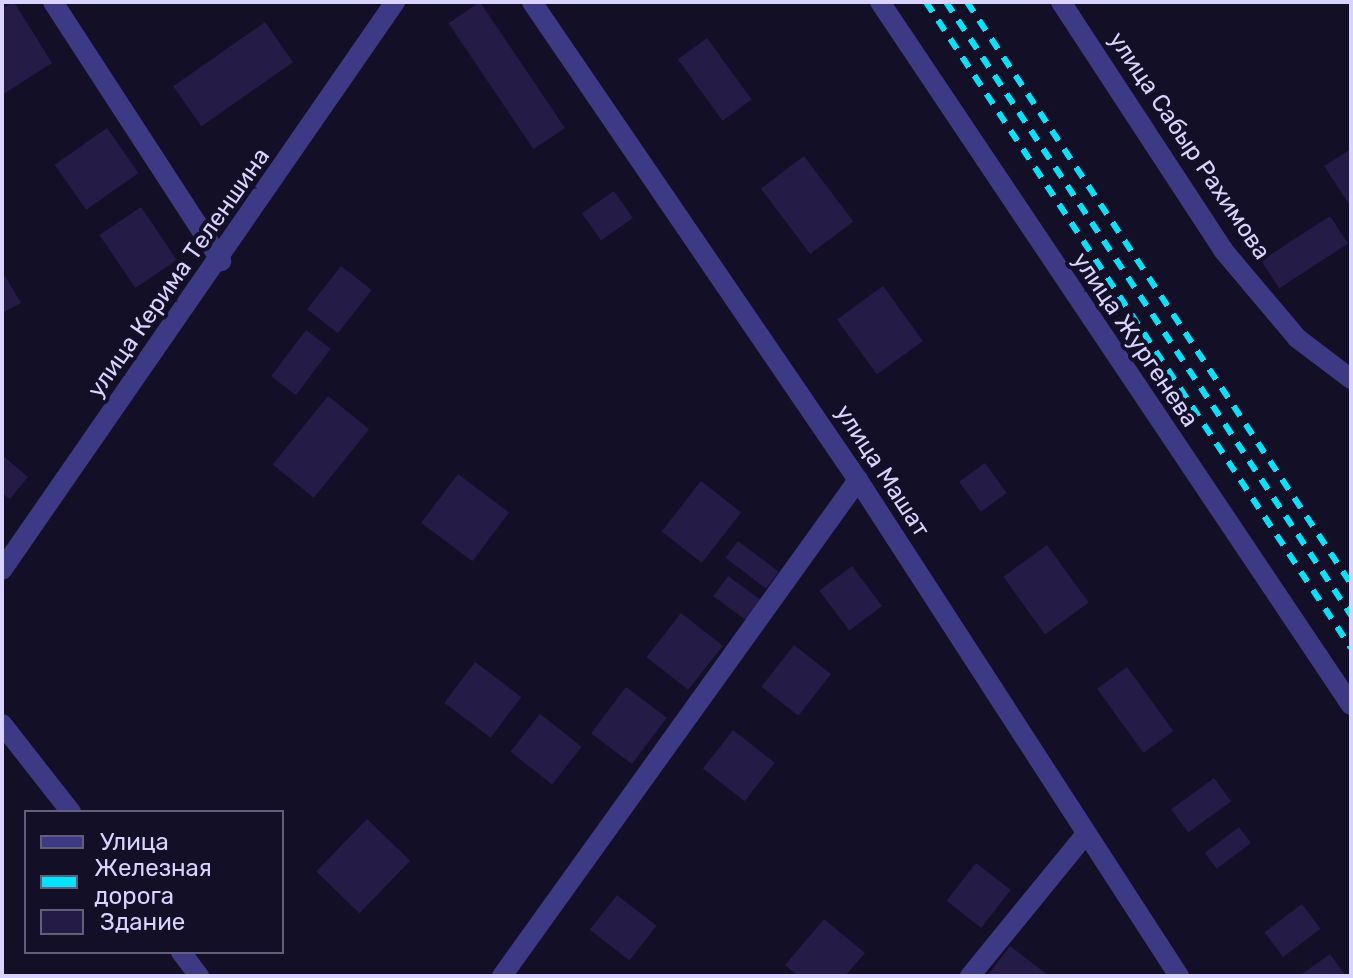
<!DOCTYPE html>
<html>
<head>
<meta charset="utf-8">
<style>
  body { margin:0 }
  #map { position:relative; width:1353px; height:978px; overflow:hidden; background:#130f26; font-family:Rubik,sans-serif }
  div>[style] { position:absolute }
  .building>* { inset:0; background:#241b47; transform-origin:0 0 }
  .minor>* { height:20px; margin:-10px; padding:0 10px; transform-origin:10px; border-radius:10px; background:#3d3a85 }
  .tertiary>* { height:20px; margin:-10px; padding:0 10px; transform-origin:10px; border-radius:10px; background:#3d3a85 }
  .rail>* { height:6px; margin-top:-3px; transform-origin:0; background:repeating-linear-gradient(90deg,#00e5ff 0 12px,transparent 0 22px) }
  span { translate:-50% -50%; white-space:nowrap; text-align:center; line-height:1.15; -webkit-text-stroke:8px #130f26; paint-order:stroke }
  .street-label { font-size:24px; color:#d9d4ff }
  .frame { position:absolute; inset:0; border:4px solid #d9d4ff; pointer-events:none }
  .legend { position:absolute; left:24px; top:810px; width:260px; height:144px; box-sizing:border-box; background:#130f26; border:2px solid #625e7d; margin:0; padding:10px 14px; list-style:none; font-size:24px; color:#d9d4ff }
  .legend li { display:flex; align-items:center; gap:16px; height:40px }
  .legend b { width:40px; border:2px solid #625e7d }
</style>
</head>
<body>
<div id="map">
  <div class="building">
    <i style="clip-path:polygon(14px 2px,52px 63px,2px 95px,2px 8px)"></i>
    <i style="left:480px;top:2px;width:152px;height:38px;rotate:56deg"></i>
    <i style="left:265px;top:22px;width:49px;height:112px;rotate:55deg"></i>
    <i style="left:707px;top:38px;width:76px;height:36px;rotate:54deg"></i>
    <i style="left:107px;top:128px;width:55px;height:64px;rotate:55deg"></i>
    <i style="clip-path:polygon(1351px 149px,1351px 207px,1324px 166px)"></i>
    <i style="left:804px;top:156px;width:82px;height:54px;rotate:53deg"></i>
    <i style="left:614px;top:191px;width:33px;height:39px;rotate:55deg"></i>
    <i style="left:141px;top:207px;width:64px;height:50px;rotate:56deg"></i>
    <i style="left:1330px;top:216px;width:33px;height:82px;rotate:57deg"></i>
    <i style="left:341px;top:266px;width:39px;height:55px;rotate:38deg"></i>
    <i style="clip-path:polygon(2px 271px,21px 303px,2px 313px)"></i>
    <i style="left:883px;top:286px;width:68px;height:57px;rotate:54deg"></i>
    <i style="left:306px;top:330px;width:31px;height:58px;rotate:37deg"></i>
    <i style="left:328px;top:396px;width:53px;height:88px;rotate:39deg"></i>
    <i style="clip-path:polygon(2px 455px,28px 477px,10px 499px,2px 493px)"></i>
    <i style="left:985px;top:463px;width:37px;height:32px;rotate:54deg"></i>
    <i style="left:458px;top:474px;width:64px;height:61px;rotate:37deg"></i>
    <i style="left:701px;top:481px;width:51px;height:64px;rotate:38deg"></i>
    <i style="left:738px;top:541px;width:51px;height:21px;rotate:37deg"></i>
    <i style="left:1047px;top:545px;width:71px;height:54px;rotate:54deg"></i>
    <i style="left:852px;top:566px;width:50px;height:41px;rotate:53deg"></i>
    <i style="left:728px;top:576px;width:42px;height:25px;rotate:36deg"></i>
    <i style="left:681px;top:613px;width:53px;height:56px;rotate:38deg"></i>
    <i style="left:794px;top:645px;width:47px;height:53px;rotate:38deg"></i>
    <i style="left:475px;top:662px;width:58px;height:51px;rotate:37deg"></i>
    <i style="left:1127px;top:667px;width:79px;height:37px;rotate:54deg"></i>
    <i style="left:626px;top:687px;width:51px;height:58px;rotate:37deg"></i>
    <i style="left:540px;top:714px;width:53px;height:48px;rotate:38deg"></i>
    <i style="left:733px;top:730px;width:53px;height:49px;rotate:38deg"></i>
    <i style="left:1214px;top:778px;width:29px;height:53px;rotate:54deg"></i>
    <i style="left:367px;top:819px;width:60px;height:73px;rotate:44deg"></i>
    <i style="left:1239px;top:827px;width:20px;height:43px;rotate:53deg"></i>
    <i style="left:976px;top:863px;width:44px;height:48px;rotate:38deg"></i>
    <i style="left:617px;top:895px;width:50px;height:44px;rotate:38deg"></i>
    <i style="left:1302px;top:904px;width:31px;height:47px;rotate:53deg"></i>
    <i style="clip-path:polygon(824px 919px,865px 953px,845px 976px,798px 976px,785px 965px)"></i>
    <i style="clip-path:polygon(1010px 946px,1049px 976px,987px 976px)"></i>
    <i style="clip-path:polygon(1330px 954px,1346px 976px,1299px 976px)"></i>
  </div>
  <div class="minor">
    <i style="left:53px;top:2px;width:309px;rotate:57deg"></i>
    <i style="left:532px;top:2px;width:579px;rotate:55.71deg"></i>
    <i style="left:858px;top:480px;width:591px;rotate:57.09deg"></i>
    <i style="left:880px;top:2px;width:846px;rotate:56.18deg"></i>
    <i style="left:1061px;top:2px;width:296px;rotate:56.8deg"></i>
    <i style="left:1223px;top:250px;width:115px;rotate:49.9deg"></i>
    <i style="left:1297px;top:338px;width:68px;rotate:37.2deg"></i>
    <i style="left:2px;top:724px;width:112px;rotate:51.9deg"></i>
    <i style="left:181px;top:952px;width:30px;rotate:53deg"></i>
    <i style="left:502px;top:976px;width:611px;rotate:-54.33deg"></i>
    <i style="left:970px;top:976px;width:182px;rotate:-50.8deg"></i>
  </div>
  <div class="tertiary">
    <i style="left:2px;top:570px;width:691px;rotate:-55.32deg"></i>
  </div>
  <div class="rail">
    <i style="left:926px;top:2px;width:773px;rotate:56.66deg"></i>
    <i style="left:946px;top:2px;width:735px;rotate:56.55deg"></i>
    <i style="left:967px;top:2px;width:697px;rotate:56.58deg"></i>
  </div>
  <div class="street-label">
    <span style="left:1189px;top:146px;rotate:56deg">улица Сабыр Рахимова</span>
    <span style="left:179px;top:273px;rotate:-55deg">улица Керима Теленшина</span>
    <span style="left:1135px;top:340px;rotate:56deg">улица Жургенева</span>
    <span style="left:882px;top:471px;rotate:57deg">улица Машат</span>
  </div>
  <div class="frame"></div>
  <ul class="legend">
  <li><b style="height:10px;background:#3d3a85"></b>Улица</li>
  <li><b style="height:10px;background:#00e5ff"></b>Железная дорога</li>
  <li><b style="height:22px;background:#241b47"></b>Здание</li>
  </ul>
</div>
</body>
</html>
